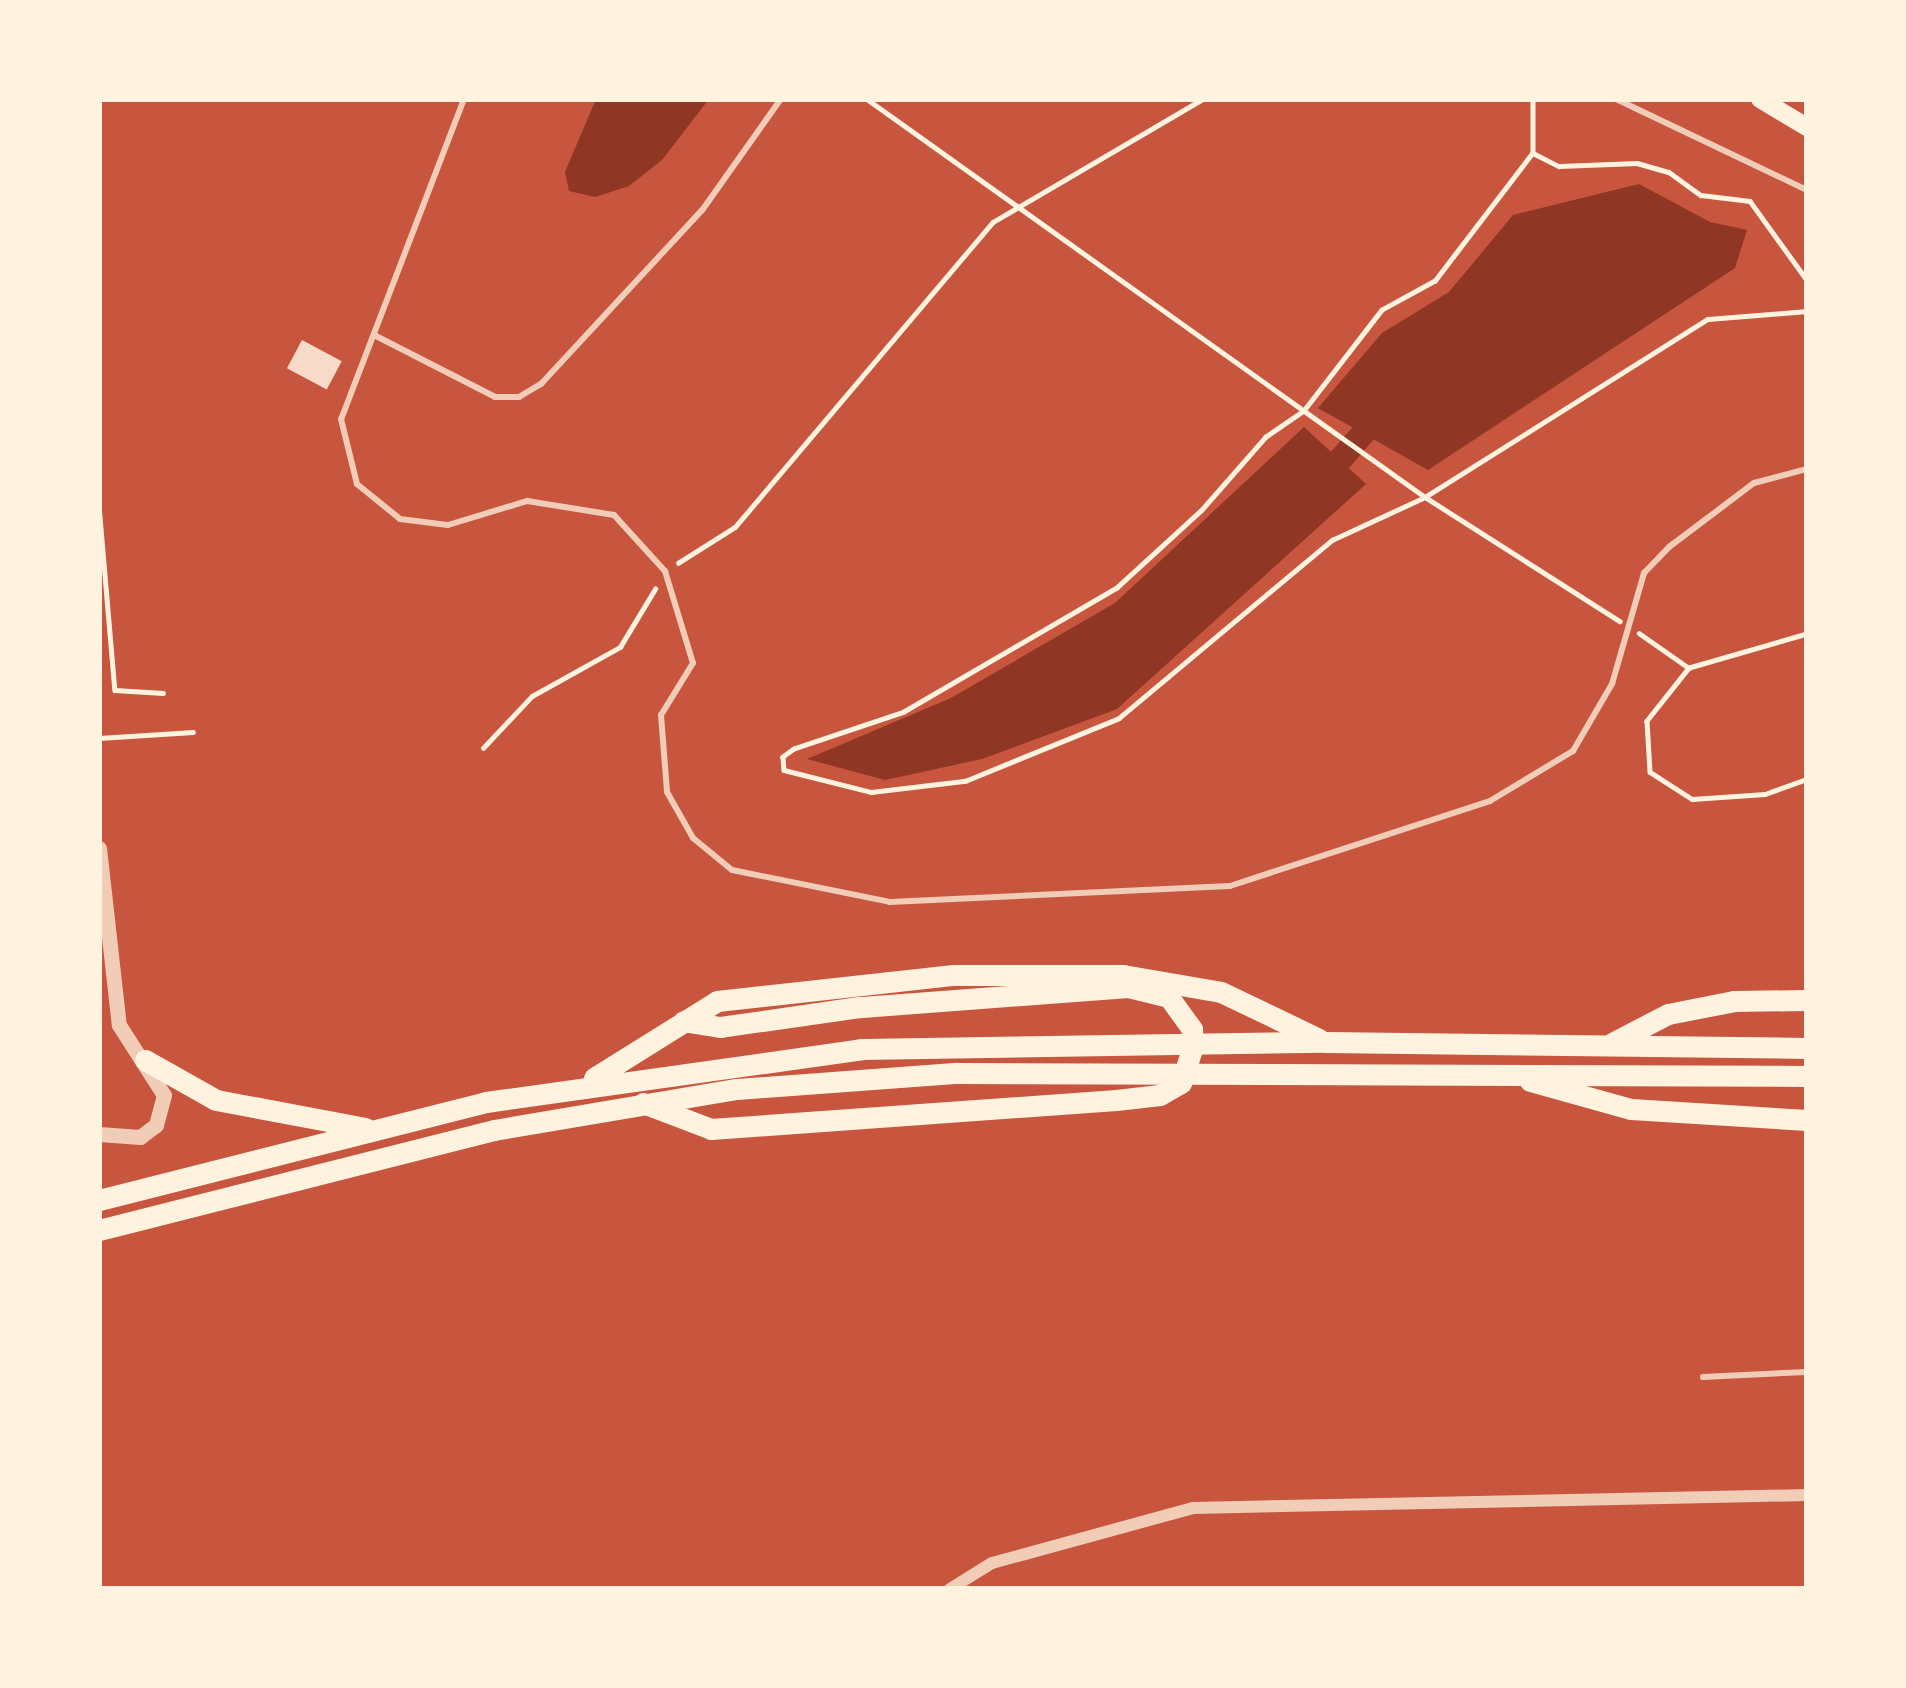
<!DOCTYPE html>
<html>
<head>
<meta charset="utf-8">
<style>
  body { margin:0 }
  #map { position:relative; width:1906px; height:1688px; overflow:hidden; background:#c8553d; font-family:Inter,sans-serif }
  div>[style] { position:absolute }
  .water>* { inset:0; background:#8f3625 }
  .canal>* { height:24px; margin:-12px; padding:0 12px; transform-origin:12px; border-radius:12px; background:#8f3625 }
  .building>* { inset:0; background:#f7dbc8; transform-origin:0 0 }
  .path>* { height:4.5px; margin:-2.25px; padding:0 2.25px; transform-origin:2.25px; border-radius:2.25px; background:#fff3e0 }
  .service>* { height:6px; margin:-3px; padding:0 3px; transform-origin:3px; border-radius:3px; background:#f1ccb7 }
  .minor>* { height:12px; margin:-6px; padding:0 6px; transform-origin:6px; border-radius:6px; background:#f1ccb7 }
  .tertiary>* { height:15px; margin:-7.5px; padding:0 7.5px; transform-origin:7.5px; border-radius:7.5px; background:#f1ccb7 }
  .secondary>* { height:18px; margin:-9px; padding:0 9px; transform-origin:9px; border-radius:9px; background:#fff3e0 }
  .trunk>* { height:21px; margin:-10.5px; padding:0 10.5px; transform-origin:10.5px; border-radius:10.5px; background:#fff3e0 }
  span { translate:-50% -50%; white-space:nowrap; text-align:center; line-height:1.15; -webkit-text-stroke:10px #fff3e0; paint-order:stroke }
  .frame { position:absolute; inset:0; border:102px solid #fff3e0; pointer-events:none }
</style>
</head>
<body>
<div id="map">
  <div class="water">
    <i style="clip-path:polygon(596px 99px,709px 99px,662px 160px,629px 186px,595px 197px,569px 191px,565px 172px)"></i>
    <i style="clip-path:polygon(1639px 184px,1710px 222px,1747px 230px,1735px 268px,1428px 470px,1318px 408px,1382px 333px,1449px 292px,1513px 215px)"></i>
    <i style="clip-path:polygon(1304px 427px,1366px 484px,1117px 709px,982px 759px,885px 780px,807px 759px,951px 698px,1115px 603px)"></i>
  </div>
  <div class="canal">
    <i style="left:1339px;top:461px;width:43px;rotate:-48.8deg"></i>
  </div>
  <div class="building">
    <i style="left:302px;top:340px;width:45px;height:32px;rotate:28deg"></i>
  </div>
  <div class="path">
    <i style="left:867px;top:99px;width:685px;rotate:35.5deg"></i>
    <i style="left:1425px;top:497px;width:231px;rotate:32.5deg"></i>
    <i style="left:1533px;top:99px;width:54px;rotate:90deg"></i>
    <i style="left:1533px;top:153px;width:161px;rotate:127.4deg"></i>
    <i style="left:1435px;top:281px;width:60px;rotate:151.3deg"></i>
    <i style="left:1382px;top:310px;width:128px;rotate:127.7deg"></i>
    <i style="left:1304px;top:411px;width:46px;rotate:145.6deg"></i>
    <i style="left:1266px;top:437px;width:97px;rotate:131.2deg"></i>
    <i style="left:1202px;top:510px;width:115px;rotate:137.5deg"></i>
    <i style="left:1117px;top:588px;width:246px;rotate:149.8deg"></i>
    <i style="left:904px;top:712px;width:116px;rotate:161.4deg"></i>
    <i style="left:794px;top:749px;width:14px;rotate:144deg"></i>
    <i style="left:783px;top:757px;width:13px;rotate:86deg"></i>
    <i style="left:784px;top:770px;width:90px;rotate:14.2deg"></i>
    <i style="left:871px;top:792px;width:95px;rotate:-6.7deg"></i>
    <i style="left:965px;top:781px;width:166px;rotate:-22.2deg"></i>
    <i style="left:1119px;top:718px;width:278px;rotate:-39.9deg"></i>
    <i style="left:1332px;top:540px;width:102px;rotate:-24.8deg"></i>
    <i style="left:1425px;top:497px;width:334px;rotate:-32.2deg"></i>
    <i style="left:1708px;top:319px;width:99px;rotate:-4.6deg"></i>
    <i style="left:1533px;top:153px;width:29px;rotate:27deg"></i>
    <i style="left:1559px;top:166px;width:78px;rotate:-2.2deg"></i>
    <i style="left:1637px;top:163px;width:33px;rotate:16deg"></i>
    <i style="left:1669px;top:172px;width:39px;rotate:36deg"></i>
    <i style="left:1701px;top:195px;width:49px;rotate:7deg"></i>
    <i style="left:1750px;top:201px;width:97px;rotate:54.2deg"></i>
    <i style="left:99px;top:505px;width:186px;rotate:85.1deg"></i>
    <i style="left:115px;top:690px;width:48px;rotate:3.6deg"></i>
    <i style="left:678px;top:563px;width:67px;rotate:-32.3deg"></i>
    <i style="left:735px;top:527px;width:399px;rotate:-49.8deg"></i>
    <i style="left:993px;top:222px;width:243px;rotate:-30.4deg"></i>
    <i style="left:1639px;top:633px;width:61px;rotate:35deg"></i>
    <i style="left:1807px;top:634px;width:123px;rotate:163.9deg"></i>
    <i style="left:1689px;top:668px;width:68px;rotate:128.4deg"></i>
    <i style="left:1647px;top:721px;width:51px;rotate:86.6deg"></i>
    <i style="left:1650px;top:772px;width:50px;rotate:32.7deg"></i>
    <i style="left:1692px;top:799px;width:73px;rotate:-3.9deg"></i>
    <i style="left:1765px;top:794px;width:45px;rotate:-19.7deg"></i>
    <i style="left:99px;top:738px;width:94px;rotate:-3.7deg"></i>
    <i style="left:483px;top:748px;width:71px;rotate:-46.7deg"></i>
    <i style="left:532px;top:696px;width:101px;rotate:-29.1deg"></i>
    <i style="left:620px;top:647px;width:68px;rotate:-58.9deg"></i>
  </div>
  <div class="service">
    <i style="left:464px;top:99px;width:343px;rotate:111deg"></i>
    <i style="left:341px;top:419px;width:67px;rotate:76.2deg"></i>
    <i style="left:357px;top:484px;width:55px;rotate:39.1deg"></i>
    <i style="left:400px;top:519px;width:48px;rotate:7.1deg"></i>
    <i style="left:448px;top:525px;width:83px;rotate:-16.9deg"></i>
    <i style="left:527px;top:501px;width:88px;rotate:9.1deg"></i>
    <i style="left:614px;top:515px;width:76px;rotate:47.7deg"></i>
    <i style="left:665px;top:571px;width:96px;rotate:73.1deg"></i>
    <i style="left:693px;top:663px;width:61px;rotate:121.6deg"></i>
    <i style="left:661px;top:715px;width:77px;rotate:85.5deg"></i>
    <i style="left:667px;top:792px;width:53px;rotate:60.5deg"></i>
    <i style="left:693px;top:838px;width:50px;rotate:39.4deg"></i>
    <i style="left:732px;top:870px;width:161px;rotate:11.4deg"></i>
    <i style="left:890px;top:902px;width:340px;rotate:-2.7deg"></i>
    <i style="left:1230px;top:886px;width:274px;rotate:-18.1deg"></i>
    <i style="left:1490px;top:801px;width:97px;rotate:-31.1deg"></i>
    <i style="left:1573px;top:751px;width:78px;rotate:-59.8deg"></i>
    <i style="left:1612px;top:684px;width:116px;rotate:-73.9deg"></i>
    <i style="left:1644px;top:573px;width:36px;rotate:-46deg"></i>
    <i style="left:1669px;top:547px;width:106px;rotate:-37deg"></i>
    <i style="left:1754px;top:483px;width:55px;rotate:-14.8deg"></i>
    <i style="left:1616px;top:99px;width:212px;rotate:25.5deg"></i>
    <i style="left:376px;top:336px;width:134px;rotate:27.1deg"></i>
    <i style="left:495px;top:397px;width:24px"></i>
    <i style="left:519px;top:397px;width:26px;rotate:-31deg"></i>
    <i style="left:541px;top:384px;width:238px;rotate:-47.2deg"></i>
    <i style="left:703px;top:209px;width:135px;rotate:-54.7deg"></i>
    <i style="left:1703px;top:1377px;width:104px;rotate:-2.8deg"></i>
  </div>
  <div class="minor">
    <i style="left:950px;top:1589px;width:49px;rotate:-31.8deg"></i>
    <i style="left:992px;top:1563px;width:208px;rotate:-15.3deg"></i>
    <i style="left:1193px;top:1508px;width:614px;rotate:-1.21deg"></i>
  </div>
  <div class="tertiary">
    <i style="left:99px;top:848px;width:178px;rotate:83.6deg"></i>
    <i style="left:119px;top:1025px;width:83px;rotate:57.3deg"></i>
    <i style="left:164px;top:1095px;width:31px;rotate:105deg"></i>
    <i style="left:156px;top:1125px;width:20px;rotate:143deg"></i>
    <i style="left:140px;top:1137px;width:41px;rotate:-175.8deg"></i>
  </div>
  <div class="secondary">
    <i style="left:1760px;top:99px;width:55px;rotate:30.8deg"></i>
  </div>
  <div class="trunk">
    <i style="left:1612px;top:1043px;width:63px;rotate:-27.4deg"></i>
    <i style="left:1668px;top:1014px;width:67px;rotate:-11.1deg"></i>
    <i style="left:1734px;top:1001px;width:73px;rotate:-0.8deg"></i>
    <i style="left:145px;top:1060px;width:81px;rotate:29.4deg"></i>
    <i style="left:216px;top:1100px;width:152px;rotate:10.6deg"></i>
    <i style="left:594px;top:1078px;width:145px;rotate:-32deg"></i>
    <i style="left:717px;top:1001px;width:238px;rotate:-6.3deg"></i>
    <i style="left:954px;top:975px;width:169px"></i>
    <i style="left:1123px;top:975px;width:99px;rotate:9.8deg"></i>
    <i style="left:1221px;top:992px;width:109px;rotate:25.6deg"></i>
    <i style="left:1530px;top:1081px;width:105px;rotate:15.5deg"></i>
    <i style="left:1631px;top:1109px;width:176px;rotate:3.6deg"></i>
    <i style="left:643px;top:1103px;width:73px;rotate:20.9deg"></i>
    <i style="left:711px;top:1129px;width:406px;rotate:-4.1deg"></i>
    <i style="left:1116px;top:1100px;width:44px;rotate:-6.5deg"></i>
    <i style="left:1160px;top:1095px;width:24px;rotate:-30deg"></i>
    <i style="left:1181px;top:1083px;width:38px;rotate:-72deg"></i>
    <i style="left:1193px;top:1047px;width:18px;rotate:-93deg"></i>
    <i style="left:1192px;top:1029px;width:39px;rotate:-126deg"></i>
    <i style="left:1169px;top:997px;width:42px;rotate:-166.3deg"></i>
    <i style="left:1128px;top:987px;width:270px;rotate:175.7deg"></i>
    <i style="left:859px;top:1007px;width:140px;rotate:171.8deg"></i>
    <i style="left:720px;top:1027px;width:37px;rotate:-171deg"></i>
    <i style="left:99px;top:1200px;width:399px;rotate:-14.2deg"></i>
    <i style="left:486px;top:1102px;width:379px;rotate:-8deg"></i>
    <i style="left:861px;top:1049px;width:464px;rotate:-0.9deg"></i>
    <i style="left:1325px;top:1042px;width:482px;rotate:0.7deg"></i>
    <i style="left:99px;top:1230px;width:407px;rotate:-14.2deg"></i>
    <i style="left:494px;top:1130px;width:246px;rotate:-9.6deg"></i>
    <i style="left:737px;top:1089px;width:221px;rotate:-4.2deg"></i>
    <i style="left:957px;top:1073px;width:850px;rotate:0.2deg"></i>
  </div>
  <div class="frame"></div>
</div>
</body>
</html>
